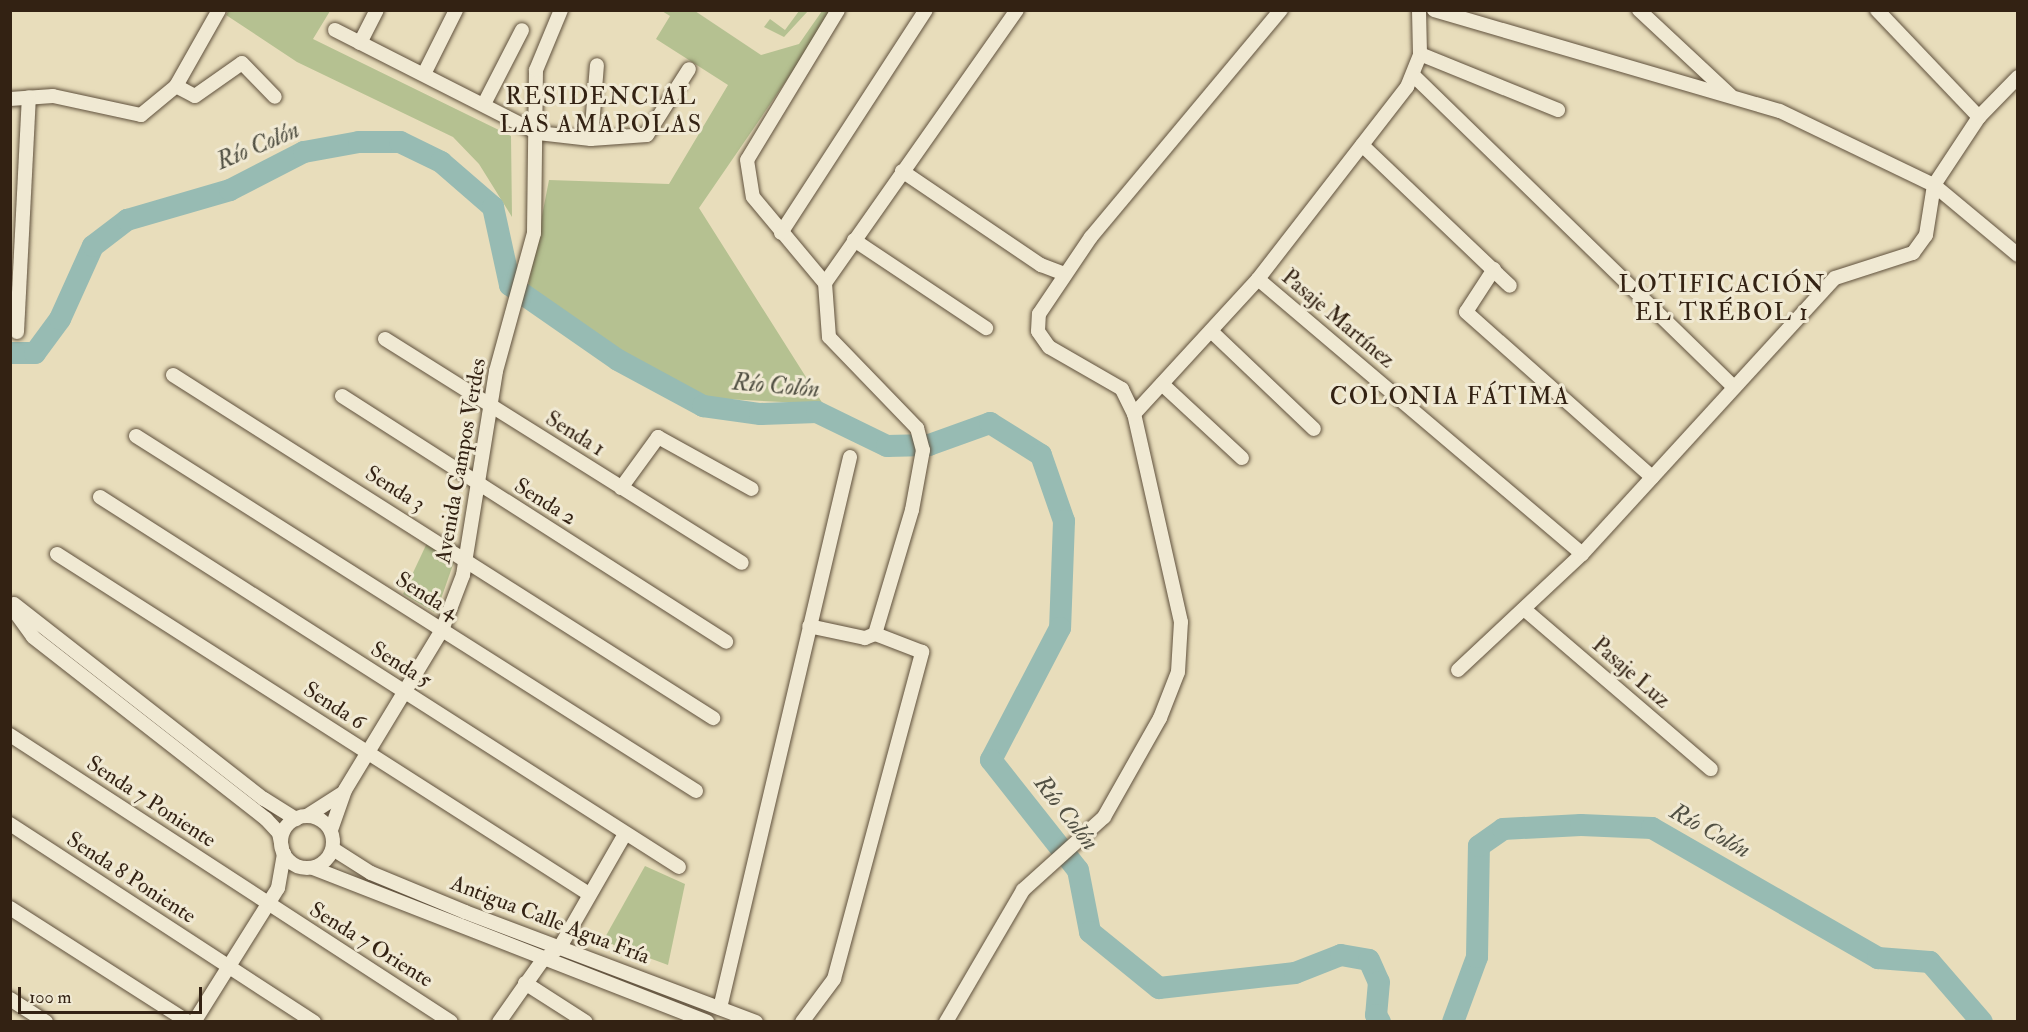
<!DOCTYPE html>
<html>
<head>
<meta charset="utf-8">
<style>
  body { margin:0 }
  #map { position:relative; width:2028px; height:1032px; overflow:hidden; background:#e8ddbb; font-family:"IM FELL Double Pica",serif }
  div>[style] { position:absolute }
  .green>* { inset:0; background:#b5c191 }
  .river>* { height:22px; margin:-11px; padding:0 11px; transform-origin:11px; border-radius:11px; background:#97bbb3 }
  .roads { filter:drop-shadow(0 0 2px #60513d) drop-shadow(0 0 2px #60513d) }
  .minor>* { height:14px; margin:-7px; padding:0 7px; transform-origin:7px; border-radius:7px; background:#f0e9d3 }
  .minor>.ring { margin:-7px; padding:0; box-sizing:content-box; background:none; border:14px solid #f0e9d3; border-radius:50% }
  span { translate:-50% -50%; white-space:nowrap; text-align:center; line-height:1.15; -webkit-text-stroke:6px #f0e9d3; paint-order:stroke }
  .street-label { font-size:22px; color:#332213 }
  .neighbourhood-label { font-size:24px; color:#332213; letter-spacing:1.5px }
  .water-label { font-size:24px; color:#515043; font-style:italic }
  .frame { position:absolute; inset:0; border:12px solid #332213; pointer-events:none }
  .scale { position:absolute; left:18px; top:987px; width:184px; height:27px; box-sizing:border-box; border:3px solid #332213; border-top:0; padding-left:8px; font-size:18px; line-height:21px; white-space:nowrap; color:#332213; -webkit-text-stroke:4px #f0e9d3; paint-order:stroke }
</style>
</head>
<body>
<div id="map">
  <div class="green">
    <i style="clip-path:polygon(229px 10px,330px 11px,313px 39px,511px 136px,512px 217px,479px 164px,453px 137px,297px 62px,226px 15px)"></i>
    <i style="clip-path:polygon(662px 11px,695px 11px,761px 55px,799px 44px,822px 11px,834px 11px,699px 208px,823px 404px,705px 398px,622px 355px,528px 287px,549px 180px,669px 184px,728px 85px,656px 39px,670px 16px)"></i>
    <i style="clip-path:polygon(799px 11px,808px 11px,784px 37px,764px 27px,770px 19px,785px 30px)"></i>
    <i style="clip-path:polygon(427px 543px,455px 559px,436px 613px,403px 594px)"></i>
    <i style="clip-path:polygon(645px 866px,685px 884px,668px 965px,603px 941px)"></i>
  </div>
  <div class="river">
    <i style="left:10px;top:353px;width:25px"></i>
    <i style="left:35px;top:353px;width:42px;rotate:-53.7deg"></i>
    <i style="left:60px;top:319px;width:80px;rotate:-65.7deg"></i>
    <i style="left:93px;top:246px;width:43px;rotate:-37.4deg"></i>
    <i style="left:127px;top:220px;width:107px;rotate:-16.2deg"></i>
    <i style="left:230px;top:190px;width:83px;rotate:-27.2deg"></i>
    <i style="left:304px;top:152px;width:56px;rotate:-10.3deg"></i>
    <i style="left:359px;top:142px;width:41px"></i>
    <i style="left:400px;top:142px;width:46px;rotate:26deg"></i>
    <i style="left:441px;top:162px;width:69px;rotate:40.9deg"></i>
    <i style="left:493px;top:207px;width:80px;rotate:77.7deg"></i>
    <i style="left:510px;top:285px;width:131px;rotate:34.8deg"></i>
    <i style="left:618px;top:360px;width:97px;rotate:28.4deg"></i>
    <i style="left:703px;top:406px;width:58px;rotate:8deg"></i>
    <i style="left:760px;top:414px;width:57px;rotate:-2deg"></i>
    <i style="left:817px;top:412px;width:78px;rotate:25.9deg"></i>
    <i style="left:887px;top:446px;width:42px;rotate:-1.4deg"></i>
    <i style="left:929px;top:445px;width:65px;rotate:-19.8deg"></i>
    <i style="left:990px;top:423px;width:60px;rotate:32.1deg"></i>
    <i style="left:1041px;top:455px;width:70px;rotate:70.8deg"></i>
    <i style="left:1064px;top:521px;width:107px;rotate:92.1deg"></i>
    <i style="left:1060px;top:628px;width:149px;rotate:117.6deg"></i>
    <i style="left:991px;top:760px;width:140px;rotate:51.7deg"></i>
    <i style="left:1078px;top:870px;width:63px;rotate:79deg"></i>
    <i style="left:1090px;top:932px;width:89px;rotate:39.1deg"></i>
    <i style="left:1159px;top:988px;width:137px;rotate:-6.3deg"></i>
    <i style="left:1295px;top:973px;width:49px;rotate:-21.4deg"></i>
    <i style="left:1341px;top:955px;width:28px;rotate:10deg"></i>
    <i style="left:1369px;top:960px;width:24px;rotate:66deg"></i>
    <i style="left:1379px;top:982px;width:33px;rotate:95deg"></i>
    <i style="left:1376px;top:1015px;width:8px;rotate:60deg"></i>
    <i style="left:1453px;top:1022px;width:69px;rotate:-69.7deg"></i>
    <i style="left:1477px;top:957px;width:111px;rotate:-89deg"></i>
    <i style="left:1479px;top:846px;width:29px;rotate:-35deg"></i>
    <i style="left:1503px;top:829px;width:78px;rotate:-2.9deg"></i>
    <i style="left:1581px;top:825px;width:71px;rotate:2.4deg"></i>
    <i style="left:1652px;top:828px;width:261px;rotate:29.9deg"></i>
    <i style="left:1878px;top:958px;width:52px;rotate:4.4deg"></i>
    <i style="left:1930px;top:962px;width:79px;rotate:49.1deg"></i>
  </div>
  <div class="roads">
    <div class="minor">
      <i style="left:838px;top:10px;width:175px;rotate:121.2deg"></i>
      <i style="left:747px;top:160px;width:37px;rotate:81deg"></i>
      <i style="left:753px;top:197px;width:112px;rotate:50.1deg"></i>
      <i style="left:825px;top:283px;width:334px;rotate:-54.9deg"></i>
      <i style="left:1434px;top:10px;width:360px;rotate:16.3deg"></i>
      <i style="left:1780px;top:111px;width:171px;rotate:25.7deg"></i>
      <i style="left:1934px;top:185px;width:109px;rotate:39.8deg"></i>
      <i style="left:1639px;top:10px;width:125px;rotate:43deg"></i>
      <i style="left:1877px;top:10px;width:148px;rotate:46.4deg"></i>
      <i style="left:335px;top:30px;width:228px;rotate:26.9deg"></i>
      <i style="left:538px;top:133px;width:53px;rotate:6.5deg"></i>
      <i style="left:591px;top:139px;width:56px;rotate:-4.1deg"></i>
      <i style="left:647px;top:135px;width:78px;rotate:-57.5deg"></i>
      <i style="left:360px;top:43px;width:37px;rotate:-63deg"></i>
      <i style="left:1420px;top:54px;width:149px;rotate:22.1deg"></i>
      <i style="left:424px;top:74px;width:72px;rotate:-63.4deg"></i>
      <i style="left:1414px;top:76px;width:446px;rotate:44.2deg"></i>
      <i style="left:176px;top:86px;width:21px;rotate:28deg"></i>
      <i style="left:195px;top:96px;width:57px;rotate:-35.1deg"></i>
      <i style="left:242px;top:63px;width:47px;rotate:45.9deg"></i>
      <i style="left:10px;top:99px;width:43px;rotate:-4deg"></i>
      <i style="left:53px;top:96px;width:90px;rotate:12.2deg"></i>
      <i style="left:141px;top:115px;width:45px;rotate:-39.6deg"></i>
      <i style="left:176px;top:86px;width:87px;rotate:-60.5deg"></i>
      <i style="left:484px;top:104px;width:83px;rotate:-62.8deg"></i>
      <i style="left:591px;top:139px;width:74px;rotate:-85.4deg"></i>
      <i style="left:1362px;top:145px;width:204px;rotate:43.6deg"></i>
      <i style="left:902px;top:171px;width:168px;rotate:34.1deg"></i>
      <i style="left:1041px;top:265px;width:26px;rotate:21deg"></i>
      <i style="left:781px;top:233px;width:266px;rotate:-57deg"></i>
      <i style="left:854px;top:240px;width:159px;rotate:33.7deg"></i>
      <i style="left:1494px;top:269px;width:51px;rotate:123.1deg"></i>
      <i style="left:1466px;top:312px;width:249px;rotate:41.6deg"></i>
      <i style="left:1258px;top:279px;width:425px;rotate:40.3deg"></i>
      <i style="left:825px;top:283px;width:54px;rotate:85.8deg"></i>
      <i style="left:829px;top:337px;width:127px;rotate:46deg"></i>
      <i style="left:917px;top:428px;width:23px;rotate:75deg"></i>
      <i style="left:923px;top:450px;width:61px;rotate:100.4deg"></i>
      <i style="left:912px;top:510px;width:129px;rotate:106.6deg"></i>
      <i style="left:1211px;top:331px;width:142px;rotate:43.6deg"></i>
      <i style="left:17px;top:332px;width:235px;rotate:-87.1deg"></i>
      <i style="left:385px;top:339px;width:421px;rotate:32.1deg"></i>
      <i style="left:173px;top:375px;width:640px;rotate:32.42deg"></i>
      <i style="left:1162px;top:384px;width:109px;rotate:42.8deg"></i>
      <i style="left:342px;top:396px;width:456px;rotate:32.6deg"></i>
      <i style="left:1134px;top:414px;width:183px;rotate:-47.4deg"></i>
      <i style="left:1258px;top:279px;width:243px;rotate:-52.2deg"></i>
      <i style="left:1407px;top:87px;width:35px;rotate:-68deg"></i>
      <i style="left:1420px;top:54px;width:44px;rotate:-91.3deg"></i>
      <i style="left:136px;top:436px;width:663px;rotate:32.37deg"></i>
      <i style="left:621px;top:488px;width:63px;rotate:-54deg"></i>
      <i style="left:658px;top:437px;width:107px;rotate:29deg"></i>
      <i style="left:100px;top:497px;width:687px;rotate:32.58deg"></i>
      <i style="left:57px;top:554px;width:631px;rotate:32.58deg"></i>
      <i style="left:14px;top:604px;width:317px;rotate:38deg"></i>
      <i style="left:264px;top:799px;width:38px;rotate:32deg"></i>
      <i style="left:10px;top:605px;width:39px;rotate:54deg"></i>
      <i style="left:33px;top:637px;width:296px;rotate:38deg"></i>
      <i style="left:266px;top:819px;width:19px;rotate:47deg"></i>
      <i style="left:279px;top:833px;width:15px;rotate:79deg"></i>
      <i style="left:1524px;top:609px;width:246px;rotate:40.6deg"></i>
      <i style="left:1458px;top:670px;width:170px;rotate:-43.1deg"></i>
      <i style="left:1582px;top:554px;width:374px;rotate:-47.5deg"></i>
      <i style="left:1835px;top:278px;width:82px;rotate:-17.8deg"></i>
      <i style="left:1913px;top:253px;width:22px;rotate:-54deg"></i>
      <i style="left:1926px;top:235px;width:51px;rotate:-80.9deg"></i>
      <i style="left:1934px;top:185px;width:82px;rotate:-56.5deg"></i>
      <i style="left:1979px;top:117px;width:56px;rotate:-45.7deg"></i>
      <i style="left:10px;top:735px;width:526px;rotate:33.06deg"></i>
      <i class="ring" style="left:281px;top:816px;width:38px;height:38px"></i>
      <i style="left:307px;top:816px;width:40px;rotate:-32.9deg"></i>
      <i style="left:10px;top:824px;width:363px;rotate:33.1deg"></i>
      <i style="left:331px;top:830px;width:42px;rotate:-70.7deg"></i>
      <i style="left:345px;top:790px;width:187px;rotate:-58.8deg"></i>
      <i style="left:442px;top:630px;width:59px;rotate:-69.1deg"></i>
      <i style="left:463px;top:575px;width:207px;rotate:-80.8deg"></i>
      <i style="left:496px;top:371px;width:143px;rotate:-74.6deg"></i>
      <i style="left:534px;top:233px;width:163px;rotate:-89.3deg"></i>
      <i style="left:536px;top:70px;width:65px;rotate:-67.4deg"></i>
      <i style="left:333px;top:849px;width:45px;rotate:32.3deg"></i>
      <i style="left:371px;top:873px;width:102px;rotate:22.5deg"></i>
      <i style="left:465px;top:912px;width:311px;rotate:20.7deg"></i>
      <i style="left:313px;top:868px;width:423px;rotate:21.3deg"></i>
      <i style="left:10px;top:908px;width:211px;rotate:32.6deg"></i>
      <i style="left:525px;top:983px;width:72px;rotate:32.6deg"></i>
      <i style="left:10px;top:999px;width:43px;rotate:32.6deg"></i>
      <i style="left:720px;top:1008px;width:566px;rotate:-76.72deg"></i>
      <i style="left:194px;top:1022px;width:158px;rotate:-57.9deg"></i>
      <i style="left:278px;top:888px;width:35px;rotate:-80deg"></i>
      <i style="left:499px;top:1022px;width:75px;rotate:-54.8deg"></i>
      <i style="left:542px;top:961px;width:23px;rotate:-38deg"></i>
      <i style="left:560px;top:947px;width:130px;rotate:-60.1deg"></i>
      <i style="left:802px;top:1022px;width:54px;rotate:-53.3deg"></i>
      <i style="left:834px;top:979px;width:339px;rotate:-74.9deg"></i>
      <i style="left:922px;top:652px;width:50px;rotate:-159deg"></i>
      <i style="left:875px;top:634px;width:11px;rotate:158deg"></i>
      <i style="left:865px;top:638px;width:57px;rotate:-167.9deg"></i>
      <i style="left:946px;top:1022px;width:153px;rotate:-59.7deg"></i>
      <i style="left:1023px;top:890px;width:109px;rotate:-42deg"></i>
      <i style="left:1104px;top:817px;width:114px;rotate:-60.5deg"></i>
      <i style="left:1160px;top:718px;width:49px;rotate:-68.6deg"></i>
      <i style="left:1178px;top:672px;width:50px;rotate:-86.6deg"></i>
      <i style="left:1181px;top:622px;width:213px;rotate:-102.7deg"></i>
      <i style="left:1134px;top:414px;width:28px;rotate:-116deg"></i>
      <i style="left:1122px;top:389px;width:84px;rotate:-150.1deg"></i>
      <i style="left:1049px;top:347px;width:19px;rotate:-125deg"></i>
      <i style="left:1038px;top:331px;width:17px;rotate:-87deg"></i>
      <i style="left:1039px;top:314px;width:93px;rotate:-56deg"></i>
      <i style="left:1091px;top:237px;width:296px;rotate:-50.1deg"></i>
    </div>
  </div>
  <div class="street-label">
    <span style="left:1338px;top:319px;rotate:40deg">Pasaje Martínez</span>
    <span style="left:575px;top:434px;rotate:32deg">Senda 1</span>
    <span style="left:461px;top:461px;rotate:-80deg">Avenida Campos Verdes</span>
    <span style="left:395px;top:489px;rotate:32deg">Senda 3</span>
    <span style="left:545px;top:502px;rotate:32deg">Senda 2</span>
    <span style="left:427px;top:596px;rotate:32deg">Senda 4</span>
    <span style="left:401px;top:665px;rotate:32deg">Senda 5</span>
    <span style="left:1631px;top:673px;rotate:41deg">Pasaje Luz</span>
    <span style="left:334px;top:706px;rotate:33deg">Senda 6</span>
    <span style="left:151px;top:802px;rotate:33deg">Senda 7 Poniente</span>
    <span style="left:131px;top:878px;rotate:33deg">Senda 8 Poniente</span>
    <span style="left:550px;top:920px;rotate:21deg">Antigua Calle Agua Fría</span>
    <span style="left:371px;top:945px;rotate:32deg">Senda 7 Oriente</span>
  </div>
  <div class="neighbourhood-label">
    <span style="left:601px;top:111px">RESIDENCIAL<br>LAS AMAPOLAS</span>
    <span style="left:1722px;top:299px">LOTIFICACIÓN<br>EL TRÉBOL 1</span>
    <span style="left:1450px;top:397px">COLONIA FÁTIMA</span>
  </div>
  <div class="water-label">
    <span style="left:258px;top:146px;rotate:-23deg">Río Colón</span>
    <span style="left:776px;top:386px;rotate:5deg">Río Colón</span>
    <span style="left:1066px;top:813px;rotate:52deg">Río Colón</span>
    <span style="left:1710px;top:831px;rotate:29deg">Río Colón</span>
  </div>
  <div class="frame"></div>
  <div class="scale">100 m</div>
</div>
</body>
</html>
